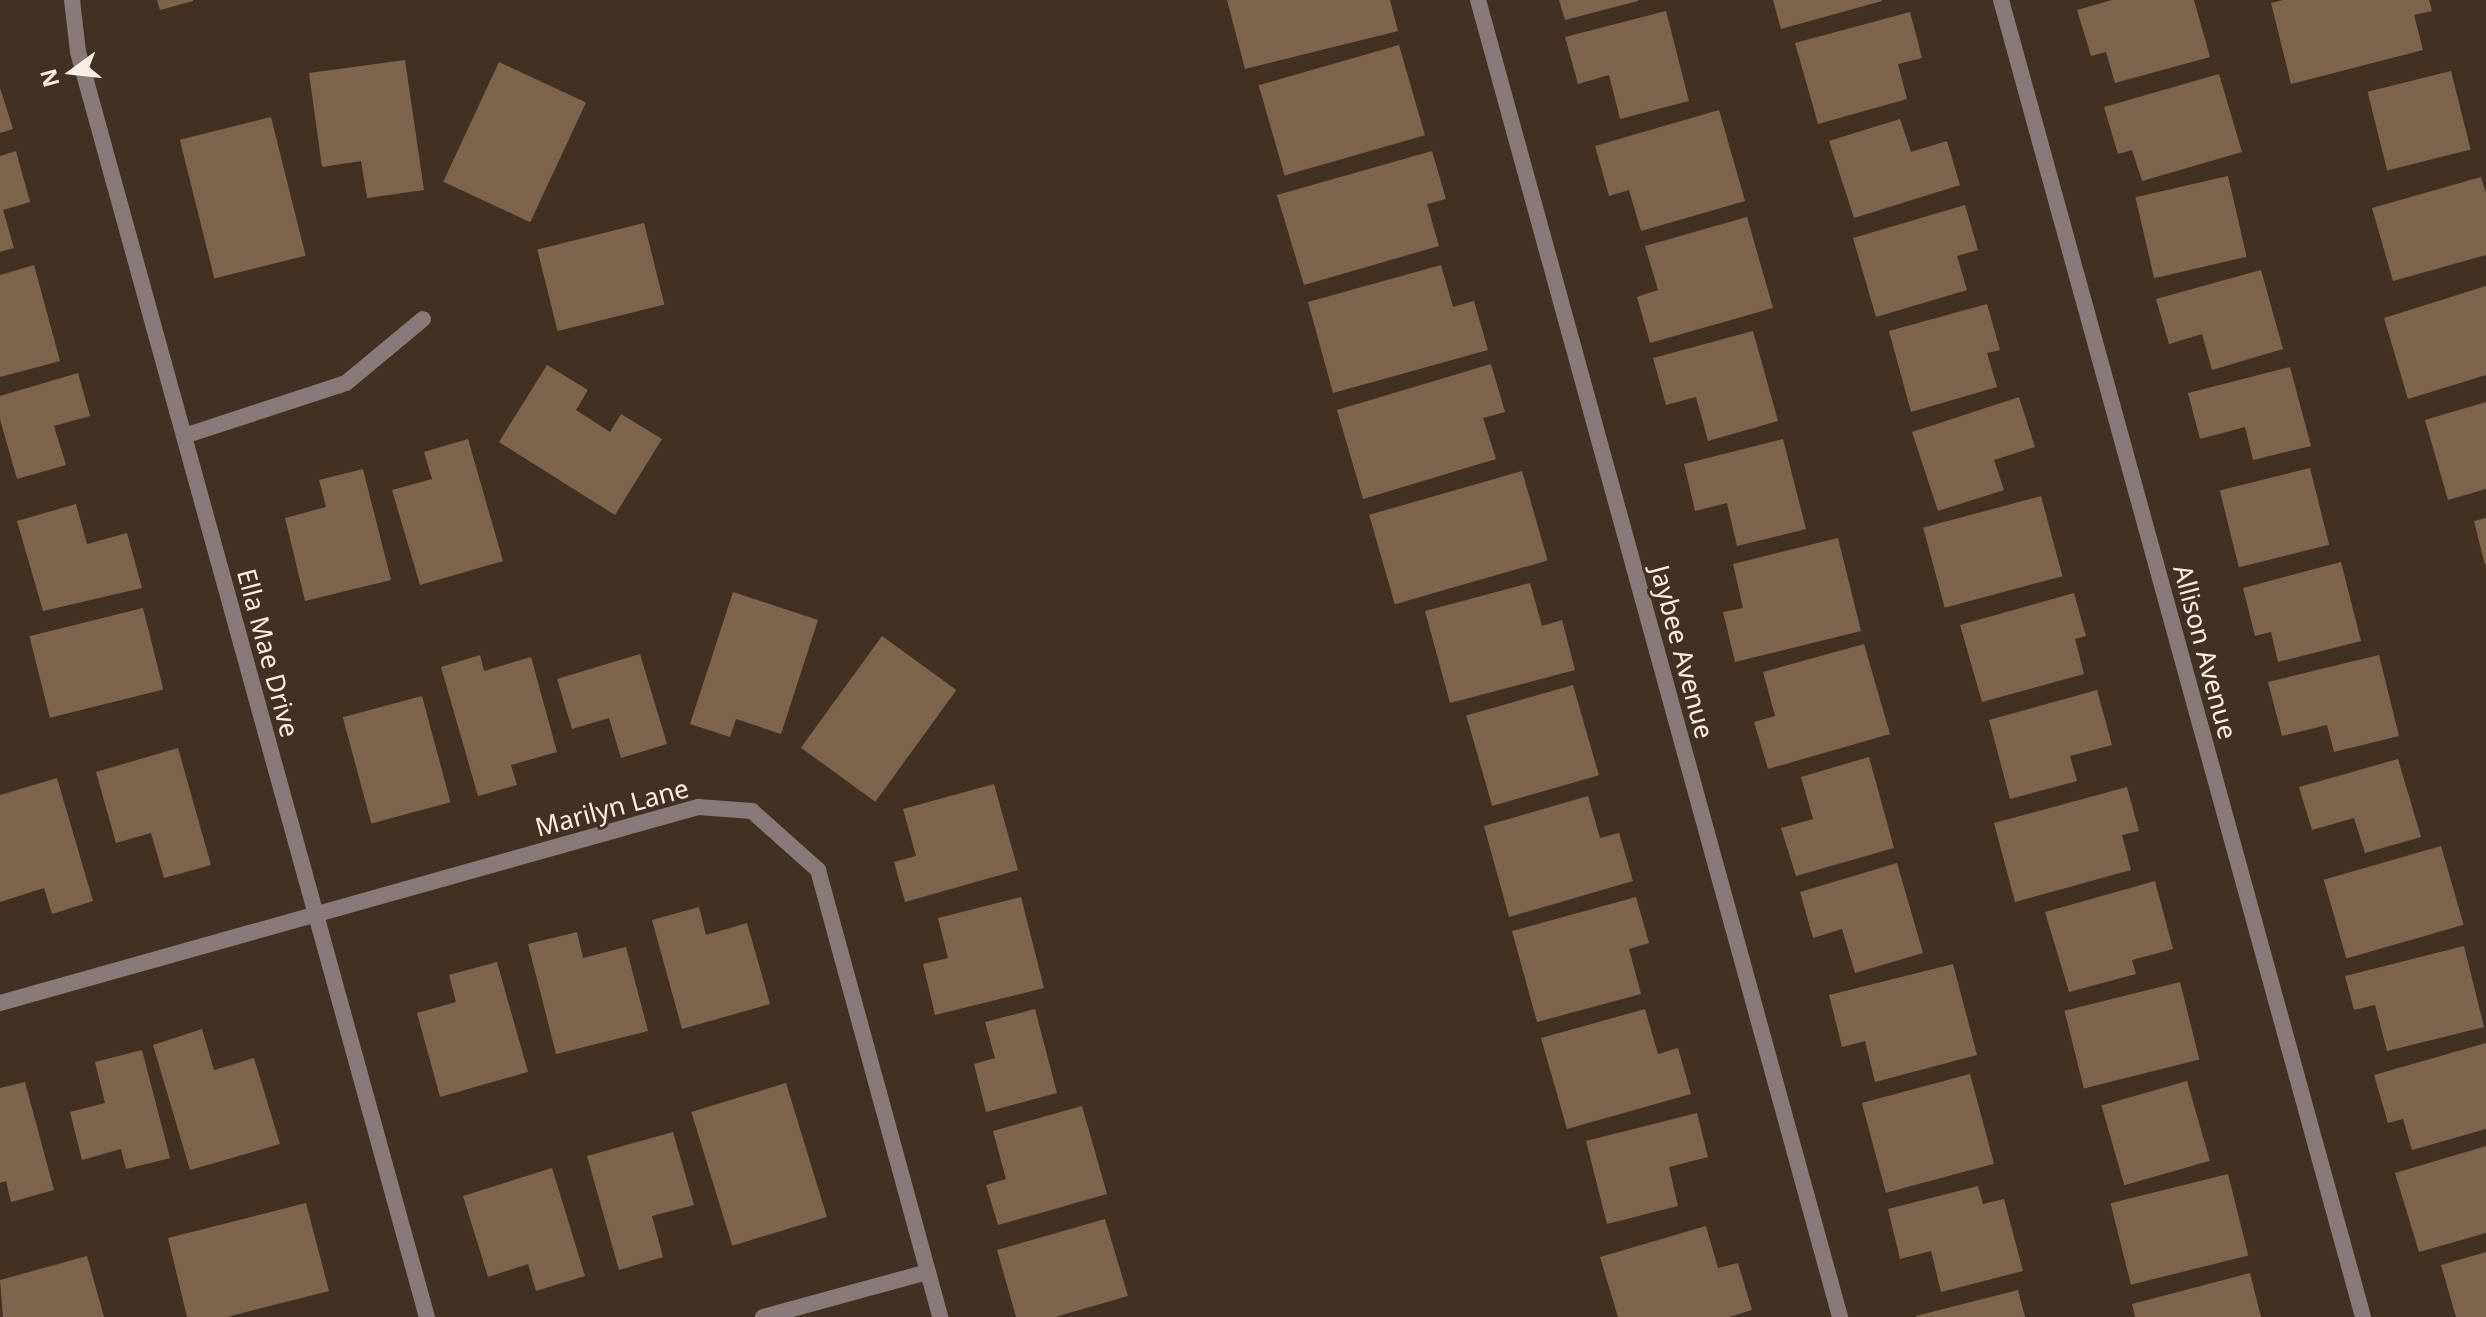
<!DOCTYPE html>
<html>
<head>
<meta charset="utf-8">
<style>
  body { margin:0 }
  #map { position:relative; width:2486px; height:1317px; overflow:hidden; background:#423122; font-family:"Noto Sans",sans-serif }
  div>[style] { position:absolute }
  .building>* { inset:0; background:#7e644c; transform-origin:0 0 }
  .street>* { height:16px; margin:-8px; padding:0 8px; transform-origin:8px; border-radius:8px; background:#877a78 }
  span { translate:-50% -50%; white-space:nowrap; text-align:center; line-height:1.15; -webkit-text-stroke:6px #423122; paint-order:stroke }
  .street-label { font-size:26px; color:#faefe6 }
  .north { position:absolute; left:32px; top:32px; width:80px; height:80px; -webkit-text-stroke:6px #423122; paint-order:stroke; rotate:255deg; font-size:22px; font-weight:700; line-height:32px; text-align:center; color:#faefe6 }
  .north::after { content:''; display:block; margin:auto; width:28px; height:36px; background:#faefe6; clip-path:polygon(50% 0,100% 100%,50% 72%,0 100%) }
</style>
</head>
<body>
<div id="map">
  <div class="building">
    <i style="clip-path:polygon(157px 0,193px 0,193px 1px,160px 10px)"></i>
    <i style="clip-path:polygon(1227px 0,1390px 0,1398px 31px,1245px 69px)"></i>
    <i style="clip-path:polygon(1559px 0,1638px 0,1638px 1px,1565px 20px)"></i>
    <i style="clip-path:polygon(1773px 0,1882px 0,1882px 1px,1781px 29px)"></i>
    <i style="clip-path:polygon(2112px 0,2194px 0,2210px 57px,2115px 83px,2106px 52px,2091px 56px,2077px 10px)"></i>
    <i style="clip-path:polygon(2283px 0,2429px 0,2432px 11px,2414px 15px,2423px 50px,2291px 84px,2271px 3px)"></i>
    <i style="clip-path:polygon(1666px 11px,1689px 101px,1620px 119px,1609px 75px,1578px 84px,1565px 37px)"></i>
    <i style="clip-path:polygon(1910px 12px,1922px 58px,1898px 64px,1907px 99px,1818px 124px,1795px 43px)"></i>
    <i style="left:1399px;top:45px;width:94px;height:146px;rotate:74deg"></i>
    <i style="clip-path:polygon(405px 60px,424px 190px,367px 198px,361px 161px,322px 167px,309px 73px)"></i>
    <i style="left:499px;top:62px;width:96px;height:132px;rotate:25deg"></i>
    <i style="left:2451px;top:71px;width:81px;height:86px;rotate:76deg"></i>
    <i style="clip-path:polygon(2219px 74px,2242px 152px,2142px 181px,2132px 150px,2118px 154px,2104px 107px)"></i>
    <i style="clip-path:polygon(0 88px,13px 129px,0 133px)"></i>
    <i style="clip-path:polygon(1719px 110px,1745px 201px,1641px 231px,1629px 190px,1609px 196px,1595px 146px)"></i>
    <i style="left:271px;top:117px;width:143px;height:94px;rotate:76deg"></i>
    <i style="clip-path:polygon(1900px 119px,1911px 152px,1947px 141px,1960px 185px,1854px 218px,1829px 141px)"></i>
    <i style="clip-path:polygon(16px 151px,30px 202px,3px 210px,14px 248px,0 252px,0 156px)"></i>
    <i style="clip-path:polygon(1432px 151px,1446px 199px,1427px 204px,1439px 246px,1304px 285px,1277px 195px)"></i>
    <i style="left:2228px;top:176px;width:83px;height:95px;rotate:77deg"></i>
    <i style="clip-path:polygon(2481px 177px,2486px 193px,2486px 255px,2393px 281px,2372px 208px)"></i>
    <i style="clip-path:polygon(1965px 205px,1978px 250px,1957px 256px,1967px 290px,1876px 317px,1853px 238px)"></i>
    <i style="clip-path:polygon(1747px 217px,1773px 308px,1650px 343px,1637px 297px,1658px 290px,1645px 246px)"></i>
    <i style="left:644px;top:223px;width:84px;height:110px;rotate:76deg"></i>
    <i style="clip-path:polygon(34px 265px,60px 361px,0 377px,0 275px)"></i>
    <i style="clip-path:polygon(1441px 265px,1453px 307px,1474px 301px,1488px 350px,1333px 393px,1308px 302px)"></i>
    <i style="clip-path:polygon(2261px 270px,2283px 349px,2212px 370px,2202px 334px,2169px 344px,2156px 299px)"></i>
    <i style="clip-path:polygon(2486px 286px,2486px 375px,2408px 399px,2384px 318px)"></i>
    <i style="clip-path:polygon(1987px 304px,2000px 350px,1987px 353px,1997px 387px,1911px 412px,1889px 331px)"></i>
    <i style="clip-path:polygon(1753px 331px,1778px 421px,1708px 441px,1696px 397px,1666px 405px,1653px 358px)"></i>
    <i style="clip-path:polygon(1491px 364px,1505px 412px,1483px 418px,1496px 459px,1363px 499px,1337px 410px)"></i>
    <i style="clip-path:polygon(547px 365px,588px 390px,576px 410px,610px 432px,621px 414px,662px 439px,615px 515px,499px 442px)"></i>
    <i style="clip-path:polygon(2290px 367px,2311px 446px,2253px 460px,2245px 427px,2200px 439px,2188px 393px)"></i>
    <i style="clip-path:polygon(78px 373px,90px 416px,54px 426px,66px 465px,17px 479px,0 419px,0 396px)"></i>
    <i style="clip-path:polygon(2019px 397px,2035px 447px,1994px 460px,2004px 490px,1938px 511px,1912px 432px)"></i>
    <i style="clip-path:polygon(2486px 402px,2486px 489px,2448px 500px,2425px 420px)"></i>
    <i style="clip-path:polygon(468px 439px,503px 561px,420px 585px,392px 490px,432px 479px,424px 452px)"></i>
    <i style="clip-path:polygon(1783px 439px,1806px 529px,1737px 546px,1727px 503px,1695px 511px,1684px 464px)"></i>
    <i style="left:2310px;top:468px;width:79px;height:93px;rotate:76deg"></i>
    <i style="clip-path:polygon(363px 469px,391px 580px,305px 601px,285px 518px,326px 507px,319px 480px)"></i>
    <i style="left:1522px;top:471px;width:93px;height:159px;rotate:74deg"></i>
    <i style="left:2041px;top:496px;width:83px;height:122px;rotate:75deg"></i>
    <i style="clip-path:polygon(76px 504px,87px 544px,127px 533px,142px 588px,43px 611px,17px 521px)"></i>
    <i style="clip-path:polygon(2486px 518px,2486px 564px,2485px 565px,2474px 521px)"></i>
    <i style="clip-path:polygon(1838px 538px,1861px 631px,1735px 662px,1723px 612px,1743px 608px,1733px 564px)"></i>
    <i style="clip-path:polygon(2341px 562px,2361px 641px,2278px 662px,2271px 632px,2255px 636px,2243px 588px)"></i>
    <i style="clip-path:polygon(1530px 583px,1542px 626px,1562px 620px,1575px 670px,1450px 703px,1425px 611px)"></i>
    <i style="clip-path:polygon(733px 592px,818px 620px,781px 734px,736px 719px,730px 737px,690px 724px)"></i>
    <i style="clip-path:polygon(2074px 593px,2086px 636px,2075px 639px,2084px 674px,1982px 702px,1960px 625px)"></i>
    <i style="left:143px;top:608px;width:84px;height:117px;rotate:76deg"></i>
    <i style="left:882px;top:636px;width:92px;height:138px;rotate:36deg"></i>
    <i style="clip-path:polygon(1864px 644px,1890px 734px,1768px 769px,1754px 722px,1775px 716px,1763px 672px)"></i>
    <i style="clip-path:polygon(640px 654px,667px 744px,621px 758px,609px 718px,572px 729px,557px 679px)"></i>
    <i style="clip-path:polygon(480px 655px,484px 671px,531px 657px,557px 752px,511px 765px,517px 785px,478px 796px,441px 667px)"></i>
    <i style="clip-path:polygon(2379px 655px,2399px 736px,2334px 752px,2327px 725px,2282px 736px,2268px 682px)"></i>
    <i style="left:1573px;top:685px;width:94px;height:111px;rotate:74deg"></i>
    <i style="clip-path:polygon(2097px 690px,2112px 745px,2070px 756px,2077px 781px,2010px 799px,1989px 720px)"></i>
    <i style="left:422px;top:696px;width:110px;height:82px;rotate:75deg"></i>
    <i style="clip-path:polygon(178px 748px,211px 865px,164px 878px,151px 833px,116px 843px,96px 772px)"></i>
    <i style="clip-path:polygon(1869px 757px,1894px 848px,1796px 876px,1781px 828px,1813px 819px,1801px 777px)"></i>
    <i style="clip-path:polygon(2398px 759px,2421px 837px,2365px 853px,2354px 818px,2312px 830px,2299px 787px)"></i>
    <i style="clip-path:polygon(57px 778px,93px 901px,52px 914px,44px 888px,0 902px,0 795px)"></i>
    <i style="clip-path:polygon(994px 784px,1018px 870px,905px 902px,894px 862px,916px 856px,903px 809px)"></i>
    <i style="clip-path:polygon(2127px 787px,2139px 831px,2122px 835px,2131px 870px,2015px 902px,1994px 823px)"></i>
    <i style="clip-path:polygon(1588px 796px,1600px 838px,1619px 833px,1633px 881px,1509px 917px,1484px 826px)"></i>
    <i style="left:2441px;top:846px;width:82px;height:122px;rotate:74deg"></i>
    <i style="clip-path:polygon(1897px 863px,1923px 953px,1855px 973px,1842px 929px,1813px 938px,1800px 892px)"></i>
    <i style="clip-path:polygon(2155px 881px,2173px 949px,2132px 960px,2136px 974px,2069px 992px,2045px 912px)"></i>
    <i style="clip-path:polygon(1021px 897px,1044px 988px,935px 1015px,923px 964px,948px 958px,938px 918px)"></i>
    <i style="clip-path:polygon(1636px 897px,1649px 943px,1629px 949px,1641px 994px,1537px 1022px,1512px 931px)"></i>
    <i style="clip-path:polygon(699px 907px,706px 935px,747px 923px,770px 1004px,682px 1029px,652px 920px)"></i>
    <i style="clip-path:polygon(577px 932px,583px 958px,626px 947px,648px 1031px,556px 1054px,528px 944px)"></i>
    <i style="clip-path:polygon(2464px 946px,2484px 1027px,2387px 1051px,2375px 1005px,2354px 1010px,2345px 976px)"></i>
    <i style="clip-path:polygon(497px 962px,528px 1072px,440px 1097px,417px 1013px,456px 1002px,449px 975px)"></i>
    <i style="clip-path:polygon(1953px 964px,1977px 1055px,1875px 1082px,1865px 1041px,1842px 1047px,1829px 995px)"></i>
    <i style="left:2180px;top:982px;width:80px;height:119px;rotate:76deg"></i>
    <i style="clip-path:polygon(1035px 1009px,1057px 1093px,986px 1112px,974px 1064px,995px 1058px,985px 1022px)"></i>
    <i style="clip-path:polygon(1645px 1009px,1658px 1054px,1678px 1048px,1691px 1094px,1567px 1129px,1541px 1038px)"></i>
    <i style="clip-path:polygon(202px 1029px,214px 1070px,254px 1058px,280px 1144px,190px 1170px,153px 1045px)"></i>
    <i style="clip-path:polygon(2486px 1043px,2486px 1129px,2412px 1150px,2403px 1119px,2388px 1123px,2374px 1075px)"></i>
    <i style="clip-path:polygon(142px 1050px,170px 1158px,126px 1169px,121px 1149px,82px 1160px,70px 1112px,105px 1103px,95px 1062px)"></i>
    <i style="left:1970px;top:1074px;width:93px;height:112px;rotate:75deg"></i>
    <i style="left:2187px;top:1081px;width:83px;height:89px;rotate:74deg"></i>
    <i style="clip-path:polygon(25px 1082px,54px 1190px,11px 1202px,6px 1181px,0 1183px,0 1088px)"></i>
    <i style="left:786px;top:1083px;width:140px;height:99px;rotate:73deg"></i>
    <i style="clip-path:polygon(1082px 1106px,1107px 1194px,998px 1225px,986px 1185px,1006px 1179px,993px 1131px)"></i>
    <i style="clip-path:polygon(1697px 1113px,1708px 1157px,1669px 1167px,1678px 1206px,1607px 1224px,1586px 1141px)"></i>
    <i style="clip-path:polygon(673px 1132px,694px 1205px,652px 1216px,663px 1257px,619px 1270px,587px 1156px)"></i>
    <i style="clip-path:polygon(2486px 1146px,2486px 1233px,2419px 1252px,2395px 1173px)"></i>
    <i style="clip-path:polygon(552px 1168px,585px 1276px,536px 1291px,528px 1264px,488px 1277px,463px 1196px)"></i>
    <i style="left:2228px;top:1174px;width:84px;height:121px;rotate:76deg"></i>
    <i style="clip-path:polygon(1978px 1186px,1983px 1204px,2004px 1199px,2023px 1271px,1941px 1292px,1931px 1251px,1900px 1259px,1888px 1209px)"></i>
    <i style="clip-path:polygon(306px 1203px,329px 1291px,227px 1317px,187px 1317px,168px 1238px)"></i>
    <i style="clip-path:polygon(1105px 1219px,1128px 1296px,1055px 1317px,1016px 1317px,997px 1250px)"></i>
    <i style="clip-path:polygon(1706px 1226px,1718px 1268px,1738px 1263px,1752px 1310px,1729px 1317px,1618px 1317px,1600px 1257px)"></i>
    <i style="clip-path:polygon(2486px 1252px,2486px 1317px,2456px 1317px,2441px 1265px)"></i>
    <i style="clip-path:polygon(87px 1256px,104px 1317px,3px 1317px,0 1280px)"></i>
    <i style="clip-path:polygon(2250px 1273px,2261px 1317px,2135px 1317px,2132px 1304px)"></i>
    <i style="clip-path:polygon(2018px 1290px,2025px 1317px,1916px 1317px,1916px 1316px)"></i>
  </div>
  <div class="street">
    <i style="left:72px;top:0;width:52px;rotate:83.4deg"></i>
    <i style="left:78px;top:52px;width:1312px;rotate:74.58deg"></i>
    <i style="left:1478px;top:0;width:1366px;rotate:74.63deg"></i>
    <i style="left:2001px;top:0;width:1366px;rotate:74.63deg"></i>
    <i style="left:184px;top:436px;width:170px;rotate:-18.1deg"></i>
    <i style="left:346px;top:383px;width:100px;rotate:-39.7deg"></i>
    <i style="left:0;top:1003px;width:725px;rotate:-15.68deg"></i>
    <i style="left:698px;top:807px;width:54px;rotate:4.2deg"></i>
    <i style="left:752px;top:811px;width:89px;rotate:41.8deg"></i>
    <i style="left:818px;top:870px;width:463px;rotate:74.7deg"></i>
    <i style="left:763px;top:1317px;width:171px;rotate:-15.3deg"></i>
  </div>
  <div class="street-label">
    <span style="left:1682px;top:652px;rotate:75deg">Jaybee Avenue</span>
    <span style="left:2205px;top:652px;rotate:75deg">Allison Avenue</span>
    <span style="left:268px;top:653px;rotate:75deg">Ella Mae Drive</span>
    <span style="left:612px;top:808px;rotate:-15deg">Marilyn Lane</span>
  </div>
  <div class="north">N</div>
</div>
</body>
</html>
